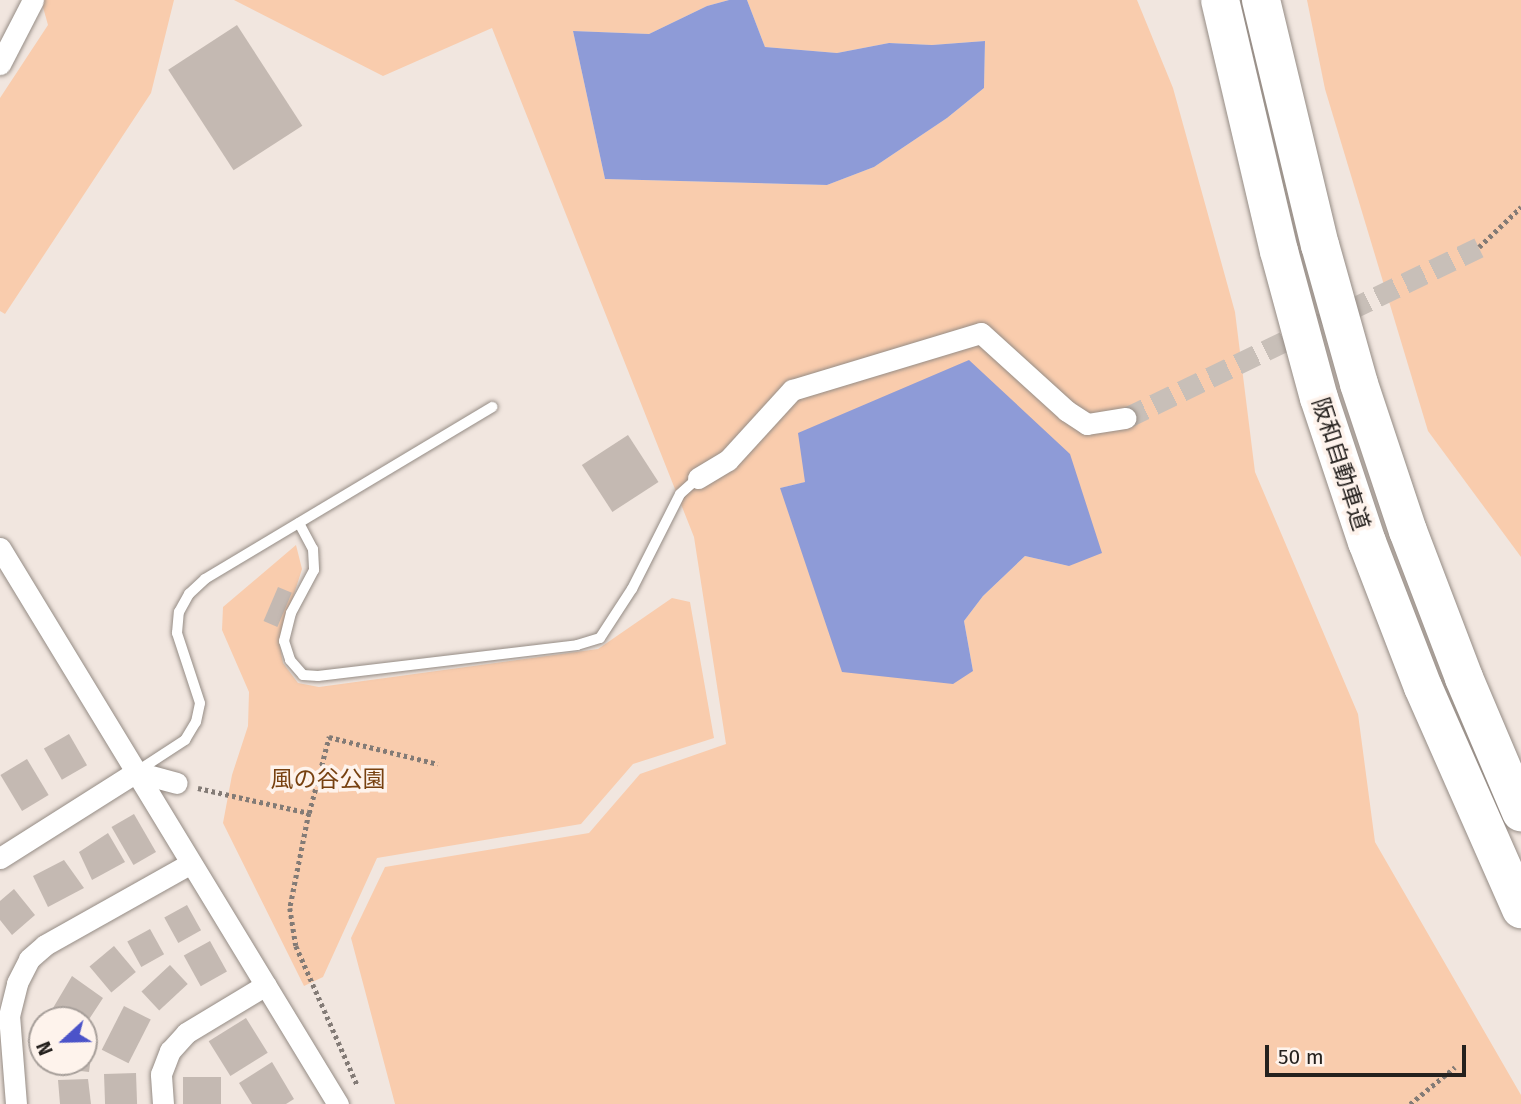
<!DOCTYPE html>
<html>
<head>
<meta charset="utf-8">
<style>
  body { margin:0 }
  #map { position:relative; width:1521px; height:1104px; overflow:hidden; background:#f1e6df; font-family:"Fira Sans","Noto Sans JP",sans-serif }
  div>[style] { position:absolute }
  .green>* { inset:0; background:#f9ccad }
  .water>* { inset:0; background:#8e9bd7 }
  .building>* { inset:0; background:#c4b9b2; transform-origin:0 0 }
  .minor-tunnel>* { height:21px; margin-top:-10.5px; transform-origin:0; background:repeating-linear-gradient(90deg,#c8bfb8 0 21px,transparent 0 31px) }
  .path>* { height:4.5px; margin-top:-2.25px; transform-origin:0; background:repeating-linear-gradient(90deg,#837b76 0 3.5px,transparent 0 7px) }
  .roads { filter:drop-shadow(0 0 2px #958c85) drop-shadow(0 0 2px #958c85) }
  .service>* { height:10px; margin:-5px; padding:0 5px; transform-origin:5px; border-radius:5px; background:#fff }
  .minor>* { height:21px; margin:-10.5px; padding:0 10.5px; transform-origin:10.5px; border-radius:10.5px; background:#fff }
  .motorway>* { height:38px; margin:-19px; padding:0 19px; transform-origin:19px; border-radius:19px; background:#fff }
  span { translate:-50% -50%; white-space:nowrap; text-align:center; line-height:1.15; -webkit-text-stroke:7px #fef3ec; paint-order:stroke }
  .street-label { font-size:23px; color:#25211e }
  .park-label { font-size:23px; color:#774110 }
  .north { position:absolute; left:28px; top:1006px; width:70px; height:70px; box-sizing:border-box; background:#fef3ec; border:2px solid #a79f9a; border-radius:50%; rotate:248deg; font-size:19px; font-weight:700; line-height:28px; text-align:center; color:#25211e }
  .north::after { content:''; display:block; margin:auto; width:24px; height:32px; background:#4b53c9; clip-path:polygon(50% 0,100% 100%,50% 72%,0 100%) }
  .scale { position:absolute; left:1265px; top:1045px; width:201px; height:32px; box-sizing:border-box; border:4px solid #25211e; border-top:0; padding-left:9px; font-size:21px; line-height:24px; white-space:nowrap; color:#25211e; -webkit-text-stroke:5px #fef3ec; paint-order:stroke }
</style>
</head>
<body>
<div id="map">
  <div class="green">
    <i style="clip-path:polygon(41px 0,174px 0,151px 93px,5px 314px,0 311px,0 98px,48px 25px)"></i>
    <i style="clip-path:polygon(evenodd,234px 0,729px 0,707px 6px,649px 34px,573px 31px,605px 179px,827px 185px,874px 167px,947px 118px,984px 88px,985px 41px,932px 45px,889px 43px,837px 53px,765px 47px,747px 0,1137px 0,1173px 88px,1235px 312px,1255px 472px,1358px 714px,1375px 842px,1521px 1095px,1521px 1104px,395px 1104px,351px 938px,385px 867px,589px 833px,640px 774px,726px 744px,694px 537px,492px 28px,383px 76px,234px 0,806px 482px,1069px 566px,1025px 556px,983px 596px,964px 621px,973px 671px,780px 488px,806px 482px)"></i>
    <i style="clip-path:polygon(1307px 0,1521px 0,1521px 557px,1428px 431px,1325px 89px)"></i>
    <i style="clip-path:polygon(296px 545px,302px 569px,279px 641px,283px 663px,298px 683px,319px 687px,598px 649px,672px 598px,690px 602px,714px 738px,633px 764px,581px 824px,377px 858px,323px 977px,304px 986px,223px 823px,232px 775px,248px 726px,249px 692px,222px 630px,223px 607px)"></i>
  </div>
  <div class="water">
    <i style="clip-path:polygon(729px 0,747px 0,765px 47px,837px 53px,889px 43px,932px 45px,985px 41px,984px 88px,947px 118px,874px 167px,827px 185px,605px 179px,573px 31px,649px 34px,707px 6px)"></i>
    <i style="clip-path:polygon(969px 360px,1070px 454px,1102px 553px,1069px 566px,1025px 556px,983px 596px,964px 621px,973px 671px,953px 684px,842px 672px,780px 488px,805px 482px,798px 433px)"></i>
  </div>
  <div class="building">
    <i style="left:237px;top:25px;width:120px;height:82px;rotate:57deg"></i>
    <i style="left:628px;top:435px;width:56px;height:55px;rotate:57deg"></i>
    <i style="left:278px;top:587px;width:15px;height:37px;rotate:23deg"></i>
    <i style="left:69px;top:734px;width:36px;height:29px;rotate:60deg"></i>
    <i style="left:27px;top:759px;width:42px;height:31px;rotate:59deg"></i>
    <i style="left:134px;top:814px;width:44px;height:26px;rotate:60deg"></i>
    <i style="clip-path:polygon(108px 833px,125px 862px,92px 880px,79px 852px)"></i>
    <i style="clip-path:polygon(64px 860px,84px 888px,48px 907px,33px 876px)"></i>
    <i style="clip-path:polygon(14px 889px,35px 915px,12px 935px,0 920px,0 901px)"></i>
    <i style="left:187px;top:905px;width:29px;height:26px;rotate:61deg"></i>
    <i style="left:150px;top:929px;width:29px;height:26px;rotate:61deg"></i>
    <i style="left:210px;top:941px;width:35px;height:30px;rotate:61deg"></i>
    <i style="left:114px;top:946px;width:34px;height:32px;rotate:50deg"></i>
    <i style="left:170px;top:965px;width:26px;height:39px;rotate:47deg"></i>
    <i style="clip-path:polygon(72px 976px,103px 998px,84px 1027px,84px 1020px,72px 1020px,53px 1008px)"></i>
    <i style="left:124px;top:1006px;width:30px;height:49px;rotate:27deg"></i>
    <i style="left:246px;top:1018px;width:41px;height:44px;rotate:58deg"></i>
    <i style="clip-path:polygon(84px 1033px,94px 1035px,89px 1072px,55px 1068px,55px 1062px,84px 1062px)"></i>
    <i style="clip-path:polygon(272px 1062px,294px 1099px,286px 1104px,252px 1104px,239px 1083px)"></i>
    <i style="left:136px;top:1073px;width:31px;height:32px;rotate:88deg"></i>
    <i style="left:221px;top:1077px;width:27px;height:38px;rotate:90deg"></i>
    <i style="clip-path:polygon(88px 1079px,91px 1104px,60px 1104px,58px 1080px)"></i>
  </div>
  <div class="minor-tunnel">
    <i style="left:1126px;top:418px;width:392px;rotate:-25.8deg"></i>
  </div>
  <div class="path">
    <i style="left:1479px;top:247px;width:58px;rotate:-43.6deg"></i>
    <i style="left:198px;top:788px;width:114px;rotate:12.7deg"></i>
    <i style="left:309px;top:813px;width:79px;rotate:-75.3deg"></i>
    <i style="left:329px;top:737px;width:112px;rotate:13.9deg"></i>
    <i style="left:309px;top:813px;width:97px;rotate:101.3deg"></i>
    <i style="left:290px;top:908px;width:38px;rotate:81deg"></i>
    <i style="left:296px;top:946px;width:151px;rotate:66.2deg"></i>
    <i style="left:1410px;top:1104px;width:58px;rotate:-39.4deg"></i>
  </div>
  <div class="roads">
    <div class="service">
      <i style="left:299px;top:523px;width:30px;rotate:62deg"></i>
      <i style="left:313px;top:549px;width:21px;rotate:87deg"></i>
      <i style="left:314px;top:570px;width:49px;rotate:118.1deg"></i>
      <i style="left:291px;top:613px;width:29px;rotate:104deg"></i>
      <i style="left:284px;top:641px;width:20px;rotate:72deg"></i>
      <i style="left:290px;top:660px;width:20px;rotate:49deg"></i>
      <i style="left:303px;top:675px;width:15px;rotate:4deg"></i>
      <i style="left:318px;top:676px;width:261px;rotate:-6.8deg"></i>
      <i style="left:577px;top:645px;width:24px;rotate:-17deg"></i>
      <i style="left:600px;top:638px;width:59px;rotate:-56.9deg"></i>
      <i style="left:632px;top:589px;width:106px;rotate:-63.2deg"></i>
      <i style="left:680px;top:494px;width:24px;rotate:-42deg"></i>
      <i style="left:136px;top:772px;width:59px;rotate:-33.1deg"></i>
      <i style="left:185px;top:740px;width:21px;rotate:-59deg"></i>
      <i style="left:196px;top:722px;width:19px;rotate:-78deg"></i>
      <i style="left:200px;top:703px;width:74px;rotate:-108.2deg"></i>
      <i style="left:177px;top:633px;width:21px;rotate:-85deg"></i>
      <i style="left:179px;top:612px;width:21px;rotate:-61deg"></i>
      <i style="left:189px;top:594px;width:22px;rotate:-43deg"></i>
      <i style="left:205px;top:579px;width:335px;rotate:-30.9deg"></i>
    </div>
    <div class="minor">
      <i style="left:0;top:64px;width:72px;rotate:-62.7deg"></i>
      <i style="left:698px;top:478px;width:35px;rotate:-31deg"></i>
      <i style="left:728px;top:460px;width:95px;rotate:-47.6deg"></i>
      <i style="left:792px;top:390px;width:197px;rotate:-16.8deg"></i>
      <i style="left:981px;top:333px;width:116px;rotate:42.2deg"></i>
      <i style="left:1067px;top:411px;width:24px;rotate:33deg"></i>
      <i style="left:1087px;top:424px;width:39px;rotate:-9deg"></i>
      <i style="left:0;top:548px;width:262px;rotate:58.7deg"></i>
      <i style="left:136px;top:772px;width:161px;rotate:147.7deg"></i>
      <i style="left:136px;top:772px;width:389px;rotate:58.7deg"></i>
      <i style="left:136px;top:772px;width:42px;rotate:15deg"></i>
      <i style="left:16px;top:1104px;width:88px;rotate:-94.5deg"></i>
      <i style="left:9px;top:1016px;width:34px;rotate:-76deg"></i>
      <i style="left:17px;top:983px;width:27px;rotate:-63deg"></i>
      <i style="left:29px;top:959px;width:21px;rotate:-41deg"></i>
      <i style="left:45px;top:945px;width:167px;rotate:-29.3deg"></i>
      <i style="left:163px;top:1104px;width:30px;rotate:-94deg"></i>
      <i style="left:161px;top:1074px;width:25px;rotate:-69deg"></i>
      <i style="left:170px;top:1051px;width:24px;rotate:-48deg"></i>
      <i style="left:186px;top:1033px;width:93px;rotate:-31deg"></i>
    </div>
    <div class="motorway">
      <i style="left:1220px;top:0;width:258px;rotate:76.8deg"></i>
      <i style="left:1279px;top:251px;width:152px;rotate:74.8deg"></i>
      <i style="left:1319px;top:398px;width:152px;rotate:71.6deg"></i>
      <i style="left:1367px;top:542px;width:155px;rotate:68.9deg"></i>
      <i style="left:1423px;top:687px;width:243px;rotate:66.2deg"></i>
      <i style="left:1261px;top:0;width:252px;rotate:76.5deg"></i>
      <i style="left:1320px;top:245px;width:144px;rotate:74.3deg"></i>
      <i style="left:1359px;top:384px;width:155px;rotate:71.6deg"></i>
      <i style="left:1408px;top:531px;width:157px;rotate:69.1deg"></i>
      <i style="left:1464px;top:678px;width:146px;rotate:67deg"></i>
    </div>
  </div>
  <div class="street-label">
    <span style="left:1341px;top:464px;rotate:72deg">阪和自動車道</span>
  </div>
  <div class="park-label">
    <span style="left:328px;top:779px">風の谷公園</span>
  </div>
  <div class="north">N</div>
  <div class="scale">50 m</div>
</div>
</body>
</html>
